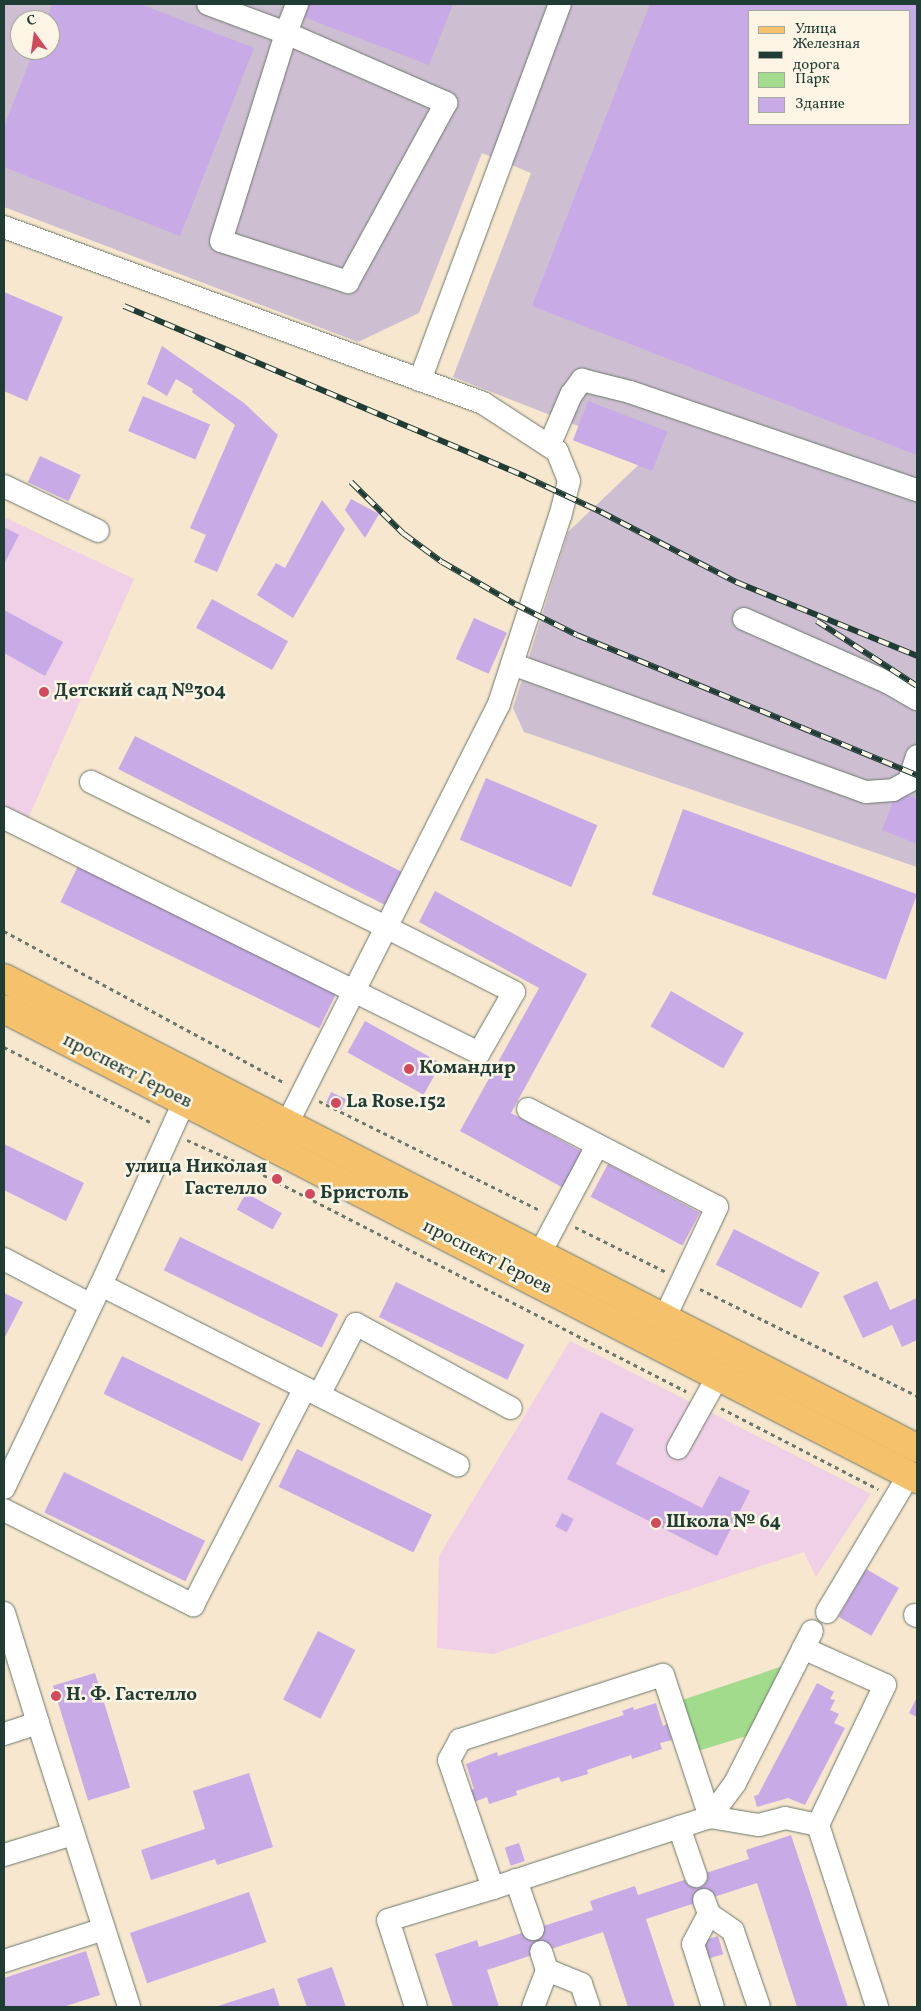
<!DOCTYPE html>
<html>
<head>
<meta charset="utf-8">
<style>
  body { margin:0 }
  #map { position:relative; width:921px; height:2011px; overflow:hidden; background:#f7e7cf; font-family:Vollkorn,serif }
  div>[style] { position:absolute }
  .built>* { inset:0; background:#efd0e6 }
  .industrial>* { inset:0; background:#cdbed2 }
  .green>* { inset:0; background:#a3db8c }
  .building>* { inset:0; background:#c7aae6; transform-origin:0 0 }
  .path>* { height:3px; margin-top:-1.5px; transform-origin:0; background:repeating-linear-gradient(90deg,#6b786a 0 4px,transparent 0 8px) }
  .roads { filter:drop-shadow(0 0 1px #6b786a) drop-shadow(0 0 1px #6b786a) }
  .minor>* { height:22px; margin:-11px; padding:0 11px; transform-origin:11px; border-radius:11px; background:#fff }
  .major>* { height:28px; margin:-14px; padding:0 14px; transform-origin:14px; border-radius:14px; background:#f5c16b }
  .rail>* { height:5.5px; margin-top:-2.75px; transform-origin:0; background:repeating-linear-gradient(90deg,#fcf5e5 0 11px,#1f3d34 0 22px); box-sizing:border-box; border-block:1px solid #1f3d34 }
  .dots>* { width:14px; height:14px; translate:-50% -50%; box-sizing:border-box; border:2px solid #fcf5e5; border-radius:50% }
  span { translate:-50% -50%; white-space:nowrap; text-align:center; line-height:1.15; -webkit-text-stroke:5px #fcf5e5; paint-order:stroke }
  .poi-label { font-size:19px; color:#1f3d34; font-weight:700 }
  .left { translate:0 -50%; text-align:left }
  .right { translate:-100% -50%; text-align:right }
  .street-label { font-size:19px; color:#1f3d34 }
  .frame { position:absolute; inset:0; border:5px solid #1f3d34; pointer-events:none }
  .legend { position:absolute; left:748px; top:10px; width:162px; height:115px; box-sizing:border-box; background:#fcf5e5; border:1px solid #a4ab9e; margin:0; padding:6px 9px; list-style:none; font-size:15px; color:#1f3d34 }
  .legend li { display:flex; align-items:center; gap:10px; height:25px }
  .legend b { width:25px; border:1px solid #a4ab9e }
  .north { position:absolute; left:10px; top:10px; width:50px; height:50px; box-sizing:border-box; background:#fcf5e5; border:1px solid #a4ab9e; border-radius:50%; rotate:346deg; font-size:14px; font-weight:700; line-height:20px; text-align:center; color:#1f3d34 }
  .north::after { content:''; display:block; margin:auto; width:18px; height:22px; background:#d1495b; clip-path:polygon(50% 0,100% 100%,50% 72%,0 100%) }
</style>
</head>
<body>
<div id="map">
  <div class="built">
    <i style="clip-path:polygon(4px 517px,134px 579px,28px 819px,4px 806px)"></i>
    <i style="clip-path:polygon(570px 1341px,871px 1494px,816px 1577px,804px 1552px,493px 1654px,437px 1648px,439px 1556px)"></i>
  </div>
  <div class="industrial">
    <i style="clip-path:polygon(evenodd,4px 4px,917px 4px,917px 867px,524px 732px,513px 708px,568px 532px,650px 454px,453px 377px,531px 173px,482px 153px,419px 313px,358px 342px,4px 207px,4px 4px,750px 11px,910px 11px,910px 124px,750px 124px,750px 11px,4px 4px,20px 20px,50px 20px,50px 50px,20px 50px,20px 20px)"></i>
  </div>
  <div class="green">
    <i style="clip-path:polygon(786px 1665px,750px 1735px,698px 1751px,682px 1700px)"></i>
  </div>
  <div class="building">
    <i style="clip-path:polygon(52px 4px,140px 4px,254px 48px,180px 236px,4px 167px,4px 127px,34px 50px,50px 50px,50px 20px,46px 20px)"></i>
    <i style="clip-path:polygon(309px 4px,453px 4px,429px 65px,304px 17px)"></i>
    <i style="clip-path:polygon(evenodd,650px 4px,917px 4px,917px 455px,532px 306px,650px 4px,750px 11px,910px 11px,910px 124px,750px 124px,750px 11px)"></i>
    <i style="clip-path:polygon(4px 292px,63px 317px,27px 401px,4px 391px)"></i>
    <i style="clip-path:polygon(162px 346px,244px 403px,278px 435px,217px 572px,194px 562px,206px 535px,190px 528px,235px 425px,192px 392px,193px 389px,176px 379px,167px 396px,147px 384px)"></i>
    <i style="left:143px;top:396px;width:73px;height:38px;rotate:23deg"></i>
    <i style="left:588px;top:401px;width:85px;height:42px;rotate:21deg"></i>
    <i style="left:40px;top:456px;width:45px;height:29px;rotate:25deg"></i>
    <i style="clip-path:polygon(351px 499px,379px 514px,365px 538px,345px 510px)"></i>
    <i style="clip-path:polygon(322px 500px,345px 529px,293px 618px,257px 595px,276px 563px,285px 568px)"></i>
    <i style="clip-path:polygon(4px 527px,19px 535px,4px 564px)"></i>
    <i style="left:212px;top:599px;width:87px;height:33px;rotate:29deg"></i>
    <i style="clip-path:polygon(4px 610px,63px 642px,45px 676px,4px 653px)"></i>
    <i style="left:474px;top:618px;width:36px;height:45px;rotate:24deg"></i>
    <i style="left:135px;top:736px;width:299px;height:37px;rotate:27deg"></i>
    <i style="left:486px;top:778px;width:121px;height:67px;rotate:23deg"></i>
    <i style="clip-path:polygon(897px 791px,917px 799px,917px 844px,882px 830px)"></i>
    <i style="left:683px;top:809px;width:249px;height:91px;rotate:20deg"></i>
    <i style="left:78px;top:866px;width:288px;height:40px;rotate:26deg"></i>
    <i style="clip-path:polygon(435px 891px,587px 974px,511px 1113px,586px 1154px,567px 1190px,460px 1131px,539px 988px,419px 922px)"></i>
    <i style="left:671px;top:991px;width:84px;height:41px;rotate:30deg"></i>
    <i style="left:365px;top:1021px;width:87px;height:36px;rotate:29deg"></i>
    <i style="left:331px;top:1092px;width:17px;height:12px;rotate:25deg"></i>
    <i style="clip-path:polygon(4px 1144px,84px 1183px,66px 1221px,4px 1190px)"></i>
    <i style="left:608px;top:1164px;width:104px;height:37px;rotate:28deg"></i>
    <i style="left:246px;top:1193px;width:41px;height:19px;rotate:29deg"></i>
    <i style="left:734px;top:1229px;width:96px;height:40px;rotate:27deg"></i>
    <i style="left:180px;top:1237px;width:176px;height:37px;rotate:26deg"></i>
    <i style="clip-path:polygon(877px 1281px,890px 1310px,917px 1298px,917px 1340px,902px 1347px,892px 1325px,863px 1338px,843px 1296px)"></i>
    <i style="left:396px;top:1282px;width:143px;height:39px;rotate:26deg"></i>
    <i style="clip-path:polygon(4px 1293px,23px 1302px,5px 1337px,4px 1337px)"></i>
    <i style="left:122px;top:1356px;width:154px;height:42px;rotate:26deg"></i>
    <i style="clip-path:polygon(601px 1412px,634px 1429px,616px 1464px,702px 1508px,719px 1476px,750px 1491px,717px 1556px,567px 1479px)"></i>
    <i style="left:297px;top:1449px;width:150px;height:42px;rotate:26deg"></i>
    <i style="left:64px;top:1472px;width:157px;height:45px;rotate:26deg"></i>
    <i style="left:562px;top:1513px;width:13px;height:15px;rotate:27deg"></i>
    <i style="left:866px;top:1569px;width:38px;height:55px;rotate:30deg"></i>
    <i style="left:318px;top:1631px;width:42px;height:77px;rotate:27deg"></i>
    <i style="left:95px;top:1673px;width:120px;height:44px;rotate:73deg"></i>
    <i style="clip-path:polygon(817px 1683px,834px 1692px,830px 1699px,835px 1700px,830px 1710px,839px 1714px,834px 1723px,845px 1728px,805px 1805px,788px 1798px,757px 1807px,754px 1796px,758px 1795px)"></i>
    <i style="clip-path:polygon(917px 1697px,917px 1717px,909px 1713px)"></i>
    <i style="clip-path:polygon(656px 1703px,663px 1726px,667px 1724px,672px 1740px,660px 1743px,662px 1749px,632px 1759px,631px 1755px,587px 1770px,588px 1774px,561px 1782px,559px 1777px,516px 1791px,517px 1795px,489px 1804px,487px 1797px,474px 1802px,471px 1790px,474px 1789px,466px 1764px,497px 1752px,498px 1756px,624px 1715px,622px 1711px,633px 1707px,634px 1710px)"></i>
    <i style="clip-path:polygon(249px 1773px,273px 1847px,217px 1865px,215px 1859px,151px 1880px,141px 1850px,205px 1829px,193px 1791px)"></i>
    <i style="clip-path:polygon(791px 1835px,848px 2007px,797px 2007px,757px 1883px,646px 1919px,675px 2007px,628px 2007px,603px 1932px,487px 1970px,499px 2007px,453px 2007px,435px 1954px,477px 1940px,479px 1947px,593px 1910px,590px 1901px,635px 1886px,638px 1895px,749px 1859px,746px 1850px)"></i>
    <i style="left:519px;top:1843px;width:19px;height:15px;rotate:72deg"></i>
    <i style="left:249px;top:1892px;width:53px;height:126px;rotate:71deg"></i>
    <i style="left:718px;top:1936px;width:19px;height:16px;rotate:74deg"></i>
    <i style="clip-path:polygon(86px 1951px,100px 1995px,63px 2007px,4px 2007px,4px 1978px)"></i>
    <i style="clip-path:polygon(332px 1967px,346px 2007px,307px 2007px,297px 1979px)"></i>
    <i style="clip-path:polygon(274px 1988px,280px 2007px,215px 2007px)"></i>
  </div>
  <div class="path">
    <i style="left:4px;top:931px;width:319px;rotate:28.4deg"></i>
    <i style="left:4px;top:1047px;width:166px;rotate:27.2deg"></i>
    <i style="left:319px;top:1101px;width:246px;rotate:26.3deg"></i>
    <i style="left:187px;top:1140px;width:60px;rotate:23.6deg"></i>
    <i style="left:242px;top:1164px;width:499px;rotate:27.1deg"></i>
    <i style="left:575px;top:1227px;width:102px;rotate:26.3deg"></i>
    <i style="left:700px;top:1289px;width:242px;rotate:26.2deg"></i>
    <i style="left:721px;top:1408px;width:177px;rotate:27.3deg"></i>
  </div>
  <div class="roads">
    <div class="minor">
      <i style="left:208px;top:4px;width:83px;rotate:20.4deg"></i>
      <i style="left:286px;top:33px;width:175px;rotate:23.6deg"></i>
      <i style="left:446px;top:103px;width:204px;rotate:118.7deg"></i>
      <i style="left:348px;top:282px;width:133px;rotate:-162.1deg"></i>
      <i style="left:221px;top:241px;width:218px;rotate:-72.6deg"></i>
      <i style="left:286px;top:33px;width:31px;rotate:-69deg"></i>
      <i style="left:4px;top:227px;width:510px;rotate:20.17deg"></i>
      <i style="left:483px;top:403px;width:88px;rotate:33deg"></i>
      <i style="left:557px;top:451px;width:32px;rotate:68deg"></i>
      <i style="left:569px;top:481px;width:36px;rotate:104deg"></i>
      <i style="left:560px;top:516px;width:198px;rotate:108deg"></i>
      <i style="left:499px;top:704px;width:486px;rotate:116.8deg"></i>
      <i style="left:420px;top:380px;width:401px;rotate:-69.6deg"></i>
      <i style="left:549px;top:446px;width:56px;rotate:-66.7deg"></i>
      <i style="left:571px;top:395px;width:19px;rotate:-54deg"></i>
      <i style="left:582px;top:380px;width:49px;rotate:14deg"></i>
      <i style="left:630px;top:392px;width:303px;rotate:18.9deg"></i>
      <i style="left:4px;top:486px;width:104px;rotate:25.6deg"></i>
      <i style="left:744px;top:619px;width:158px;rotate:23.8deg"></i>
      <i style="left:889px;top:683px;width:32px;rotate:30deg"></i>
      <i style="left:512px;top:664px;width:376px;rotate:19.9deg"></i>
      <i style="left:866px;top:792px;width:27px;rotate:-4deg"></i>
      <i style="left:893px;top:790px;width:18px;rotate:-29deg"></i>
      <i style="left:909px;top:781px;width:26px;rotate:-72deg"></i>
      <i style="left:4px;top:818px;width:530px;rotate:26.32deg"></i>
      <i style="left:479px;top:1053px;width:70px;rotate:-60.2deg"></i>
      <i style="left:514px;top:992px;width:141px;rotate:-153.1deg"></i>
      <i style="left:388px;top:928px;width:331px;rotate:-153.8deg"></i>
      <i style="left:528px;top:1109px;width:213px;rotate:27.4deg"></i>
      <i style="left:717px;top:1207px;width:122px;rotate:115.3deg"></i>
      <i style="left:540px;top:1253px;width:121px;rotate:-62deg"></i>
      <i style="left:4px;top:1259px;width:98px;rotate:27.9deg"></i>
      <i style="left:101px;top:1285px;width:400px;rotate:26.8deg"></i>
      <i style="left:319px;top:1395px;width:80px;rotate:-62.5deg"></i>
      <i style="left:356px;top:1324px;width:176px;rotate:28.5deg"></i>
      <i style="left:678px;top:1448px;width:82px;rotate:-60.9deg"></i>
      <i style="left:4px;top:1488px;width:225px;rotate:-64.5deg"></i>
      <i style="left:101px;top:1285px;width:201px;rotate:-65.6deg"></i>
      <i style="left:4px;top:1510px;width:212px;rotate:26.7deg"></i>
      <i style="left:193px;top:1605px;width:244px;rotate:-62.7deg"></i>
      <i style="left:827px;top:1612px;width:160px;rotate:-59.1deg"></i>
      <i style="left:4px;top:1613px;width:115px;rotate:72.8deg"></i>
      <i style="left:38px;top:1723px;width:36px;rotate:162deg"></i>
      <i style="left:915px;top:1615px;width:2px;rotate:27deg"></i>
      <i style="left:803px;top:1648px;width:90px;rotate:24.3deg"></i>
      <i style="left:885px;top:1685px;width:155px;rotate:115.6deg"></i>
      <i style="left:818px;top:1825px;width:191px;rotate:72deg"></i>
      <i style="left:38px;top:1723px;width:298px;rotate:72.2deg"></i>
      <i style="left:679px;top:1827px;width:52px;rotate:70.9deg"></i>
      <i style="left:4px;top:1855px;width:72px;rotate:-16.9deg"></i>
      <i style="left:516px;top:1880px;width:52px;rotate:70.9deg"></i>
      <i style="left:493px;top:1888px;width:228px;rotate:-18.1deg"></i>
      <i style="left:710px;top:1817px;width:50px;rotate:9.3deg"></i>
      <i style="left:759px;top:1825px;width:27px;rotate:-15deg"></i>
      <i style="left:785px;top:1818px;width:34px;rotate:12deg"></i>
      <i style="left:704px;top:1900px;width:15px;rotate:70deg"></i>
      <i style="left:709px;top:1914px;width:29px;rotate:35deg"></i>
      <i style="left:733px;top:1931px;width:80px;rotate:71.1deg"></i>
      <i style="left:709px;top:1914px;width:34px;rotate:118deg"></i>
      <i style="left:693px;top:1944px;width:66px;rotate:72.4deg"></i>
      <i style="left:4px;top:1961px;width:105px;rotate:-17.7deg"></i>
      <i style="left:547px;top:1970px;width:37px;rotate:22deg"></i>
      <i style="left:581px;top:1984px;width:24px;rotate:71deg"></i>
      <i style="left:416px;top:2007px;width:91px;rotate:-107.8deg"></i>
      <i style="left:388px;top:1920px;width:110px;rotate:-16.9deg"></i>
      <i style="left:493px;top:1888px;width:135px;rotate:-109deg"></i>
      <i style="left:449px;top:1760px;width:23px;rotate:-61deg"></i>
      <i style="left:460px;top:1740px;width:213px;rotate:-17.8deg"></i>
      <i style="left:663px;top:1675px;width:150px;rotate:71.7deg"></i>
      <i style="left:710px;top:1817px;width:42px;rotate:-53.7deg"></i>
      <i style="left:735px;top:1783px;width:170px;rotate:-63.1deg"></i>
      <i style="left:533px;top:2007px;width:40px;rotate:-69deg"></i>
      <i style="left:547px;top:1970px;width:19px;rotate:-108deg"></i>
    </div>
    <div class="major">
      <i style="left:4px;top:978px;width:1027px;rotate:27.24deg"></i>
      <i style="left:4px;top:1009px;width:1027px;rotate:27.24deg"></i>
    </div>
  </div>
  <div class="rail">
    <i style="left:124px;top:306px;width:437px;rotate:23deg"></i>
    <i style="left:526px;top:477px;width:83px;rotate:25deg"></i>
    <i style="left:601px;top:512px;width:152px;rotate:27.4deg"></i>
    <i style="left:736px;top:582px;width:196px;rotate:22.2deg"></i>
    <i style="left:351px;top:482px;width:74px;rotate:44.5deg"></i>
    <i style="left:404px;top:534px;width:47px;rotate:36.4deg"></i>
    <i style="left:442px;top:562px;width:84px;rotate:29.9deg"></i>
    <i style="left:515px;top:604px;width:69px;rotate:26.6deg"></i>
    <i style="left:577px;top:635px;width:368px;rotate:22.4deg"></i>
    <i style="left:817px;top:621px;width:119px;rotate:33deg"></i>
  </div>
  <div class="dots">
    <i style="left:44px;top:692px;background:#d1495b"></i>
    <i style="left:409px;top:1069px;background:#d1495b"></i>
    <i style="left:336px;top:1103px;background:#d1495b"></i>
    <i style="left:277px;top:1179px;background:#d1495b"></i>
    <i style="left:310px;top:1194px;background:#d1495b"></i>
    <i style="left:656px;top:1523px;background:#d1495b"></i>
    <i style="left:56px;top:1696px;background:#d1495b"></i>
  </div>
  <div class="poi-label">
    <span class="left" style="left:54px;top:692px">Детский сад №304</span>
    <span class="left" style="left:419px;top:1069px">Командир</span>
    <span class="left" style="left:346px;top:1103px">La Rose.152</span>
    <span class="right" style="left:267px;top:1179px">улица Николая<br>Гастелло</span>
    <span class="left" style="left:320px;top:1194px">Бристоль</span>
    <span class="left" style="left:666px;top:1523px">Школа № 64</span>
    <span class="left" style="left:66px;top:1696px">Н. Ф. Гастелло</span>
  </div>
  <div class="street-label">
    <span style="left:127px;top:1072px;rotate:27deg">проспект Героев</span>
    <span style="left:487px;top:1258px;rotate:27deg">проспект Героев</span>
  </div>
  <div class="frame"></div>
  <ul class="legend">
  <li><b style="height:6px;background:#f5c16b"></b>Улица</li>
  <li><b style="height:6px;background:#1f3d34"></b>Железная дорога</li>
  <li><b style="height:14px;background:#a3db8c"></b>Парк</li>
  <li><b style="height:14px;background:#c7aae6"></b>Здание</li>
  </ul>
  <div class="north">С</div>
</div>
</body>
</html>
